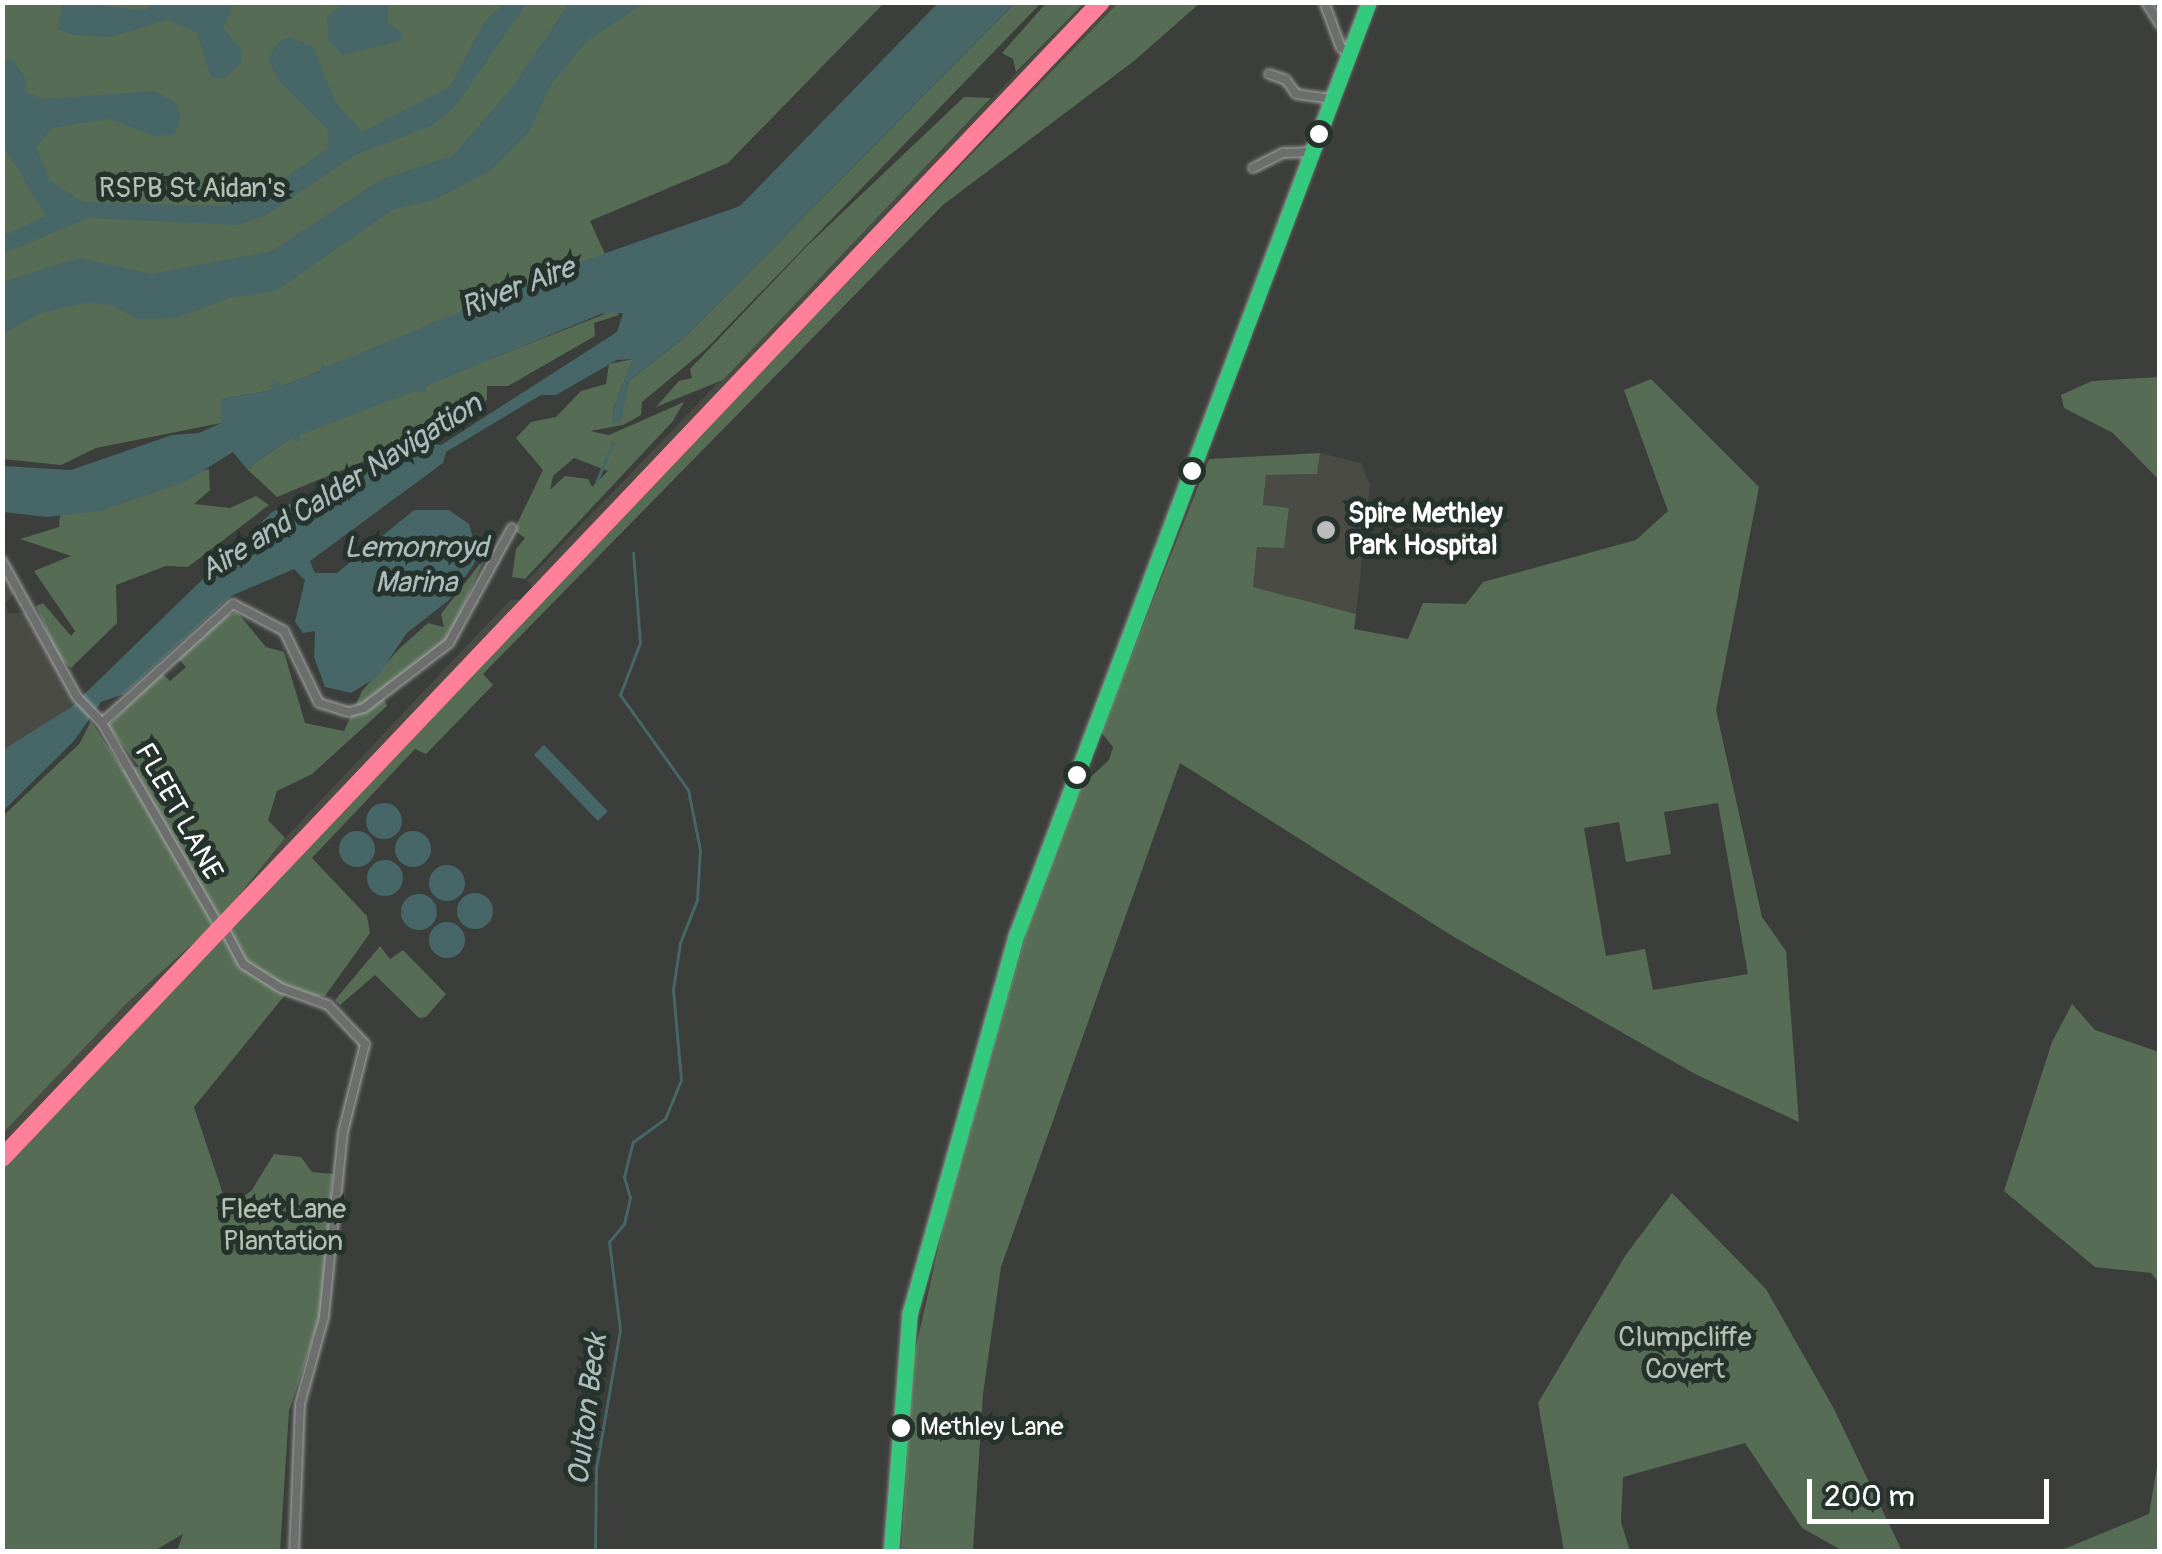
<!DOCTYPE html>
<html>
<head>
<meta charset="utf-8">
<style>
  body { margin:0 }
  #map { position:relative; width:2162px; height:1554px; overflow:hidden; background:#3b3e3a; font-family:Pangolin,sans-serif }
  div>[style] { position:absolute }
  .built>* { inset:0; background:#4a4b44 }
  .green>* { inset:0; background:#566c54 }
  .water>* { inset:0; background:#466668; transform-origin:0 0 }
  .round { border-radius:50% }
  .stream>* { height:2.5px; margin:-1.25px; padding:0 1.25px; transform-origin:1.25px; border-radius:1.25px; background:#466668 }
  .roads { filter:drop-shadow(0 0 2px #a7a8a6) drop-shadow(0 0 2px #a7a8a6) }
  .street>* { height:8px; margin:-4px; padding:0 4px; transform-origin:4px; border-radius:4px; background:#6c6f6d }
  .primary>* { height:12px; margin:-6px; padding:0 6px; transform-origin:6px; border-radius:6px; background:#696b68 }
  .rail>* { height:6px; margin-top:-3px; transform-origin:0; background:repeating-linear-gradient(90deg,#26332d 0 8px,#767876 0 16px); box-sizing:border-box; border-block:2px solid #767876 }
  .bus-1>* { height:15px; margin:-7.5px; padding:0 7.5px; transform-origin:7.5px; border-radius:7.5px; background:#33ca7d }
  .rail-1>* { height:18px; margin:-9px; padding:0 9px; transform-origin:9px; border-radius:9px; background:#ff8098 }
  .dots>* { width:28px; height:28px; translate:-50% -50%; box-sizing:border-box; border:5px solid #26332d; border-radius:50% }
  span { translate:-50% -50%; white-space:nowrap; text-align:center; line-height:1.15; -webkit-text-stroke:10px #26332d; paint-order:stroke }
  .bus-label { font-size:26px; color:#fff }
  .left { translate:0 -50%; text-align:left }
  .park-label { font-size:28px; color:#b5c0b4 }
  .poi-label { font-size:28px; color:#fff; font-weight:700 }
  .street-label { font-size:28px; color:#fff }
  .water-label { font-size:30px; color:#acbcbd; font-style:italic }
  .frame { position:absolute; inset:0; border:5px solid #fff; pointer-events:none }
  .scale { position:absolute; left:1807px; top:1479px; width:242px; height:45px; box-sizing:border-box; border:5px solid #fff; border-top:0; padding-left:12px; font-size:30px; line-height:35px; white-space:nowrap; color:#fff; -webkit-text-stroke:8px #26332d; paint-order:stroke }
</style>
</head>
<body>
<div id="map">
  <div class="built">
    <i style="clip-path:polygon(1084px 3px,1118px 3px,227px 927px,220px 920px,285px 838px,510px 600px,524px 599px,533px 589px,527px 581px)"></i>
    <i style="clip-path:polygon(1320px 453px,1361px 463px,1370px 485px,1356px 614px,1253px 587px,1257px 546px,1288px 508px,1263px 506px,1266px 475px,1317px 474px)"></i>
    <i style="clip-path:polygon(2px 567px,16px 591px,6px 603px,8px 613px,27px 613px,77px 701px,31px 737px,3px 750px)"></i>
    <i style="clip-path:polygon(215px 924px,222px 932px,3px 1168px,3px 1133px,127px 1003px)"></i>
  </div>
  <div class="green">
    <i style="clip-path:polygon(1047px 2px,1084px 3px,1016px 72px,1013px 59px,1002px 53px)"></i>
    <i style="clip-path:polygon(3px 3px,884px 3px,728px 163px,590px 221px,605px 254px,273px 390px,221px 399px,221px 423px,96px 448px,61px 465px,3px 459px)"></i>
    <i style="clip-path:polygon(evenodd,1015px 3px,1041px 3px,707px 348px,642px 402px,641px 415px,623px 425px,590px 431px,609px 435px,684px 402px,673px 421px,525px 579px,512px 577px,516px 549px,525px 538px,514px 530px,543px 470px,516px 438px,531px 422px,556px 417px,581px 391px,606px 384px,609px 364px,633px 359px,613px 410px,620px 422px,629px 381px,686px 336px,1015px 3px,574px 458px,608px 471px,592px 487px,588px 479px,565px 476px,550px 490px,553px 476px,574px 458px)"></i>
    <i style="clip-path:polygon(1118px 3px,1200px 3px,1134px 61px,943px 205px,483px 674px,493px 685px,426px 754px,415px 749px,312px 858px,367px 916px,370px 933px,325px 996px,285px 995px,194px 1107px,228px 1209px,252px 1190px,274px 1154px,301px 1157px,312px 1172px,333px 1174px,321px 1314px,289px 1411px,280px 1551px,177px 1551px,183px 1534px,154px 1551px,3px 1551px,2px 1168px,542px 597px)"></i>
    <i style="clip-path:polygon(964px 97px,991px 98px,723px 380px,656px 407px,679px 381px,692px 378px,690px 369px,806px 247px)"></i>
    <i style="clip-path:polygon(615px 310px,619px 315px,594px 323px,595px 336px,508px 386px,487px 386px,487px 400px,442px 429px,277px 497px,247px 469px,292px 437px)"></i>
    <i style="clip-path:polygon(2159px 377px,2160px 377px,2159px 480px,2113px 433px,2064px 408px,2061px 395px,2092px 381px)"></i>
    <i style="clip-path:polygon(evenodd,1651px 379px,1759px 487px,1716px 710px,1762px 917px,1786px 951px,1799px 1122px,1697px 1075px,1454px 937px,1180px 763px,1001px 1267px,983px 1394px,973px 1551px,901px 1552px,913px 1360px,947px 1209px,1035px 901px,1078px 789px,1109px 760px,1113px 747px,1101px 732px,1209px 459px,1320px 453px,1317px 474px,1266px 475px,1263px 505px,1289px 508px,1284px 548px,1257px 547px,1253px 587px,1356px 614px,1354px 629px,1408px 639px,1423px 603px,1466px 604px,1483px 582px,1636px 540px,1668px 511px,1624px 390px,1651px 379px,1718px 803px,1748px 974px,1653px 990px,1645px 949px,1606px 956px,1584px 828px,1619px 822px,1626px 862px,1671px 854px,1664px 812px,1718px 803px)"></i>
    <i style="clip-path:polygon(209px 469px,210px 490px,194px 504px,230px 508px,256px 496px,269px 505px,188px 567px,166px 566px,116px 585px,117px 623px,71px 668px,57px 655px,36px 606px,43px 603px,71px 636px,75px 631px,34px 571px,71px 556px,20px 539px,59px 527px,60px 515px)"></i>
    <i style="clip-path:polygon(485px 557px,452px 633px,439px 648px,381px 693px,387px 706px,312px 774px,277px 791px,268px 820px,285px 838px,220px 919px,127px 1003px,3px 1133px,3px 816px,80px 743px,91px 721px,122px 769px,139px 767px,108px 726px,161px 672px,170px 681px,186px 667px,178px 658px,221px 617px,237px 612px,266px 647px,284px 652px,305px 723px,344px 731px,362px 691px,398px 650px,428px 623px,444px 627px,441px 614px)"></i>
    <i style="clip-path:polygon(380px 946px,390px 959px,403px 950px,446px 994px,426px 1017px,419px 1018px,375px 975px,340px 1005px,335px 1000px)"></i>
    <i style="clip-path:polygon(2072px 1004px,2095px 1030px,2159px 1052px,2159px 1283px,2151px 1273px,2095px 1267px,2004px 1191px,2052px 1042px)"></i>
    <i style="clip-path:polygon(1672px 1193px,1766px 1289px,1833px 1407px,1902px 1551px,1843px 1551px,1802px 1528px,1745px 1443px,1623px 1477px,1621px 1522px,1630px 1551px,1564px 1551px,1538px 1403px,1625px 1256px)"></i>
    <i style="clip-path:polygon(2159px 1455px,2159px 1551px,2059px 1551px,2149px 1514px)"></i>
  </div>
  <div class="water">
    <i style="clip-path:polygon(62px 2px,144px 10px,157px 3px,235px 3px,223px 27px,242px 51px,242px 62px,224px 78px,211px 78px,197px 33px,168px 20px,110px 37px,72px 35px,58px 29px)"></i>
    <i style="clip-path:polygon(505px 2px,527px 3px,455px 107px,431px 126px,355px 155px,265px 216px,238px 225px,88px 218px,3px 254px,3px 236px,46px 216px,3px 145px,3px 60px,13px 60px,27px 81px,25px 92px,44px 99px,155px 91px,175px 102px,181px 116px,174px 135px,155px 136px,109px 119px,52px 128px,36px 148px,50px 181px,83px 202px,223px 206px,263px 193px,327px 149px,328px 130px,278px 80px,269px 59px,278px 42px,291px 37px,313px 47px,335px 101px,362px 132px,449px 87px,486px 20px)"></i>
    <i style="clip-path:polygon(570px 2px,644px 3px,586px 42px,552px 83px,529px 132px,490px 171px,434px 200px,394px 209px,276px 291px,229px 298px,177px 318px,137px 319px,113px 305px,86px 303px,40px 313px,3px 334px,3px 282px,79px 258px,152px 274px,272px 251px,380px 180px,453px 155px,510px 90px)"></i>
    <i style="clip-path:polygon(343px 3px,388px 3px,388px 23px,401px 32px,401px 41px,342px 55px,328px 39px,327px 18px)"></i>
    <i style="clip-path:polygon(938px 3px,1015px 3px,686px 336px,629px 381px,621px 422px,612px 423px,613px 410px,633px 359px,617px 360px,556px 395px,541px 395px,446px 452px,443px 463px,310px 561px,315px 573px,337px 573px,414px 510px,449px 510px,469px 524px,477px 552px,474px 564px,449px 600px,407px 633px,377px 677px,351px 693px,325px 687px,314px 657px,315px 631px,303px 633px,295px 622px,305px 580px,294px 569px,231px 596px,124px 694px,101px 702px,74px 741px,3px 811px,3px 750px,71px 707px,272px 512px,427px 443px,441px 445px,617px 332px,623px 313px,601px 314px,426px 386px,425px 393px,415px 391px,300px 435px,299px 443px,291px 438px,247px 469px,233px 452px,185px 482px,101px 511px,47px 517px,3px 512px,3px 466px,71px 470px,172px 435px,199px 433px,221px 423px,221px 399px,272px 390px,273px 379px,283px 386px,321px 370px,321px 364px,327px 367px,577px 263px,740px 206px)"></i>
    <i style="left:544px;top:745px;width:92px;height:14px;rotate:46deg"></i>
    <i class="round" style="left:366px;top:803px;width:36px;height:36px"></i>
    <i class="round" style="left:339px;top:831px;width:36px;height:36px"></i>
    <i class="round" style="left:395px;top:831px;width:36px;height:36px"></i>
    <i class="round" style="left:367px;top:860px;width:36px;height:36px"></i>
    <i class="round" style="left:429px;top:865px;width:36px;height:36px"></i>
    <i class="round" style="left:457px;top:893px;width:36px;height:36px"></i>
    <i class="round" style="left:401px;top:894px;width:36px;height:36px"></i>
    <i class="round" style="left:429px;top:922px;width:36px;height:36px"></i>
  </div>
  <div class="stream">
    <i style="left:596px;top:483px;width:44px;rotate:-67.5deg"></i>
    <i style="left:595px;top:1552px;width:83px;rotate:-89.3deg"></i>
    <i style="left:596px;top:1469px;width:141px;rotate:-80.2deg"></i>
    <i style="left:620px;top:1330px;width:89px;rotate:-97.1deg"></i>
    <i style="left:609px;top:1242px;width:23px;rotate:-50deg"></i>
    <i style="left:624px;top:1224px;width:27px;rotate:-77deg"></i>
    <i style="left:630px;top:1198px;width:22px;rotate:-106deg"></i>
    <i style="left:624px;top:1177px;width:36px;rotate:-76deg"></i>
    <i style="left:633px;top:1142px;width:39px;rotate:-36deg"></i>
    <i style="left:665px;top:1119px;width:42px;rotate:-67.7deg"></i>
    <i style="left:681px;top:1080px;width:90px;rotate:-95.1deg"></i>
    <i style="left:673px;top:990px;width:48px;rotate:-81.5deg"></i>
    <i style="left:680px;top:943px;width:46px;rotate:-68.4deg"></i>
    <i style="left:697px;top:900px;width:50px;rotate:-86.6deg"></i>
    <i style="left:700px;top:850px;width:61px;rotate:-101.3deg"></i>
    <i style="left:688px;top:790px;width:117px;rotate:-125.6deg"></i>
    <i style="left:620px;top:695px;width:56px;rotate:-69deg"></i>
    <i style="left:640px;top:643px;width:90px;rotate:-94.4deg"></i>
  </div>
  <div class="roads">
    <div class="street">
      <i style="left:1324px;top:2px;width:49px;rotate:69.7deg"></i>
      <i style="left:1341px;top:48px;width:10px;rotate:24deg"></i>
      <i style="left:2146px;top:2px;width:26px;rotate:58deg"></i>
      <i style="left:1269px;top:74px;width:18px;rotate:19deg"></i>
      <i style="left:1286px;top:80px;width:17px;rotate:54deg"></i>
      <i style="left:1296px;top:94px;width:37px;rotate:8deg"></i>
      <i style="left:1253px;top:168px;width:34px;rotate:-27deg"></i>
      <i style="left:1283px;top:153px;width:30px;rotate:-2deg"></i>
      <i style="left:2px;top:561px;width:155px;rotate:61.1deg"></i>
      <i style="left:77px;top:697px;width:36px;rotate:46deg"></i>
      <i style="left:102px;top:723px;width:230px;rotate:60deg"></i>
      <i style="left:102px;top:723px;width:177px;rotate:-42.3deg"></i>
      <i style="left:233px;top:604px;width:58px;rotate:27.9deg"></i>
      <i style="left:284px;top:631px;width:80px;rotate:64.1deg"></i>
      <i style="left:319px;top:703px;width:31px;rotate:17deg"></i>
      <i style="left:349px;top:712px;width:16px;rotate:-15deg"></i>
      <i style="left:364px;top:708px;width:107px;rotate:-37.4deg"></i>
      <i style="left:449px;top:643px;width:131px;rotate:-61.3deg"></i>
      <i style="left:225px;top:930px;width:38px;rotate:62deg"></i>
      <i style="left:243px;top:964px;width:45px;rotate:32.3deg"></i>
      <i style="left:281px;top:988px;width:50px;rotate:19.9deg"></i>
      <i style="left:328px;top:1005px;width:54px;rotate:46.5deg"></i>
      <i style="left:365px;top:1044px;width:91px;rotate:104deg"></i>
      <i style="left:343px;top:1132px;width:186px;rotate:95.9deg"></i>
      <i style="left:324px;top:1317px;width:90px;rotate:105.4deg"></i>
      <i style="left:300px;top:1404px;width:148px;rotate:92.3deg"></i>
    </div>
    <div class="primary">
      <i style="left:891px;top:1552px;width:240px;rotate:-85.5deg"></i>
      <i style="left:910px;top:1313px;width:392px;rotate:-74.3deg"></i>
      <i style="left:1016px;top:936px;width:998px;rotate:-69.3deg"></i>
    </div>
  </div>
  <div class="rail">
    <i style="left:2px;top:1158px;width:1595px;rotate:-46.45deg"></i>
  </div>
  <div class="bus-1">
    <i style="left:891px;top:1552px;width:240px;rotate:-85.5deg"></i>
    <i style="left:910px;top:1313px;width:392px;rotate:-74.3deg"></i>
    <i style="left:1016px;top:936px;width:998px;rotate:-69.3deg"></i>
  </div>
  <div class="rail-1">
    <i style="left:2px;top:1158px;width:1595px;rotate:-46.45deg"></i>
  </div>
  <div class="dots">
    <i style="left:1319px;top:134px;background:#fff"></i>
    <i style="left:1192px;top:471px;background:#fff"></i>
    <i style="left:1326px;top:530px;background:#babbba"></i>
    <i style="left:1077px;top:775px;background:#fff"></i>
    <i style="left:901px;top:1428px;background:#fff"></i>
  </div>
  <div class="bus-label">
    <span class="left" style="left:920px;top:1428px">Methley Lane</span>
  </div>
  <div class="park-label">
    <span style="left:192px;top:189px">RSPB St Aidan's</span>
    <span style="left:283px;top:1226px">Fleet Lane<br>Plantation</span>
    <span style="left:1685px;top:1354px">Clumpcliffe<br>Covert</span>
  </div>
  <div class="poi-label">
    <span class="left" style="left:1348px;top:530px">Spire Methley<br>Park Hospital</span>
  </div>
  <div class="street-label">
    <span style="left:178px;top:812px;rotate:61deg">FLEET LANE</span>
  </div>
  <div class="water-label">
    <span style="left:518px;top:288px;rotate:-21deg">River Aire</span>
    <span style="left:341px;top:488px;rotate:-32deg">Aire and Calder Navigation</span>
    <span style="left:416px;top:565px">Lemonroyd<br>Marina</span>
    <span style="left:588px;top:1410px;rotate:-83deg">Oulton Beck</span>
  </div>
  <div class="frame"></div>
  <div class="scale">200 m</div>
</div>
</body>
</html>
